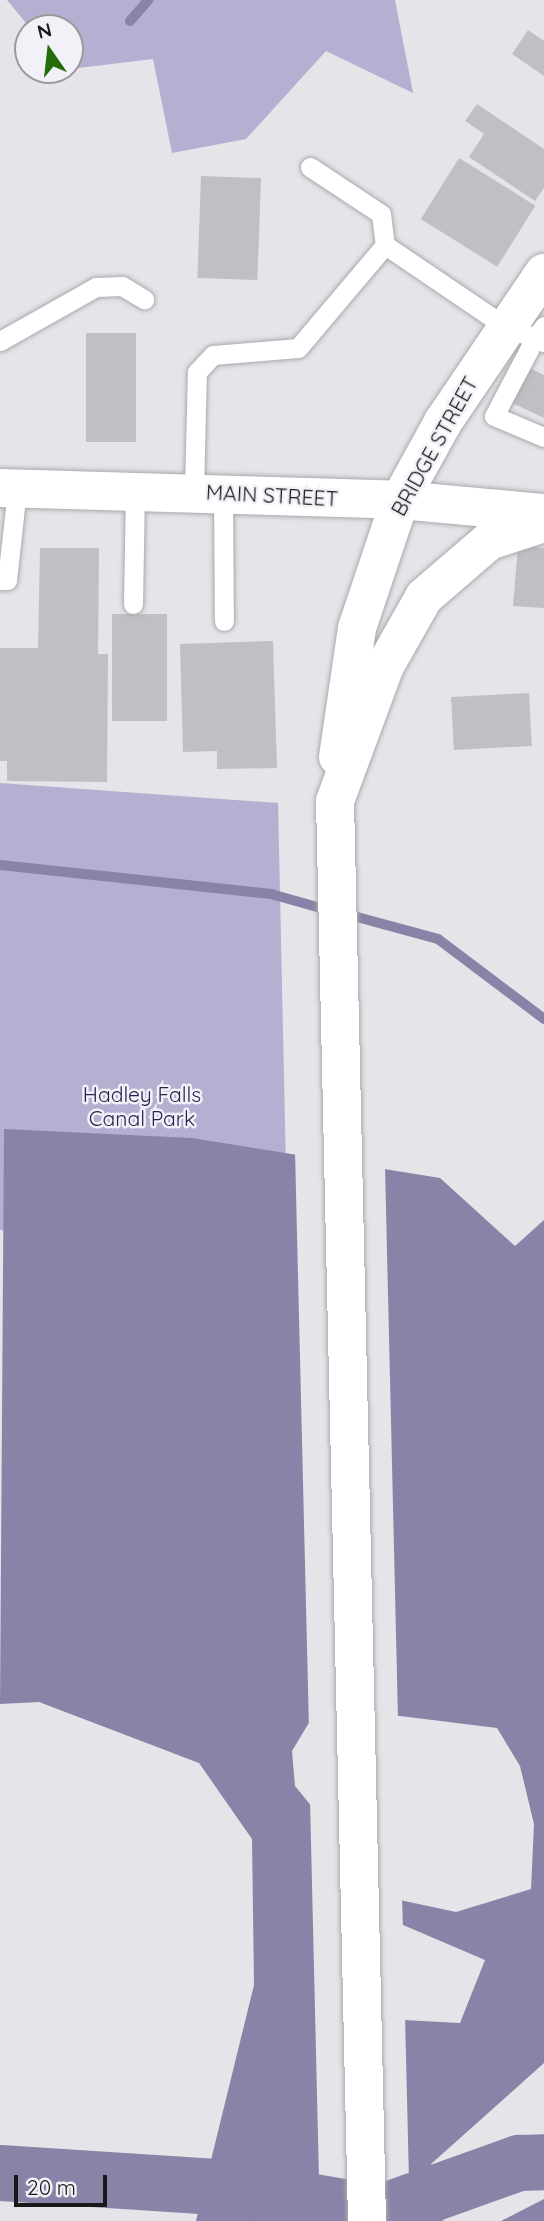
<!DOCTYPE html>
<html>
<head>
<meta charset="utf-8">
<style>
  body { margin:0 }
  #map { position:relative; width:544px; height:2221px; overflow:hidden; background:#e4e4e9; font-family:Quicksand,sans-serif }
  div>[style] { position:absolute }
  .green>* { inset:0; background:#b3b0d2 }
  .water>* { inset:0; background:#8884a7 }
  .pier>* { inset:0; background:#e4e4e9 }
  .stream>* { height:10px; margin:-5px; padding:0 5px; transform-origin:5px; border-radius:5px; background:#8884a7 }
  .river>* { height:56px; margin:-28px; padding:0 28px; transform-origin:28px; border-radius:28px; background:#8884a7 }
  .building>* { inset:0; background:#bfbfc4; transform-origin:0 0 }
  .roads { filter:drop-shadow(0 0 2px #aaa9ae) drop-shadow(0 0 2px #aaa9ae) }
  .service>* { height:19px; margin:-9.5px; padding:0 9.5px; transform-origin:9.5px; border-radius:9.5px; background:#fff }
  .secondary>* { height:38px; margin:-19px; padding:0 19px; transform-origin:19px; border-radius:19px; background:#fff }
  span { translate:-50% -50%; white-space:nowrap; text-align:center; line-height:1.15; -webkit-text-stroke:5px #f2f1f7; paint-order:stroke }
  .street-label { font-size:21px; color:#181819 }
  .park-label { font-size:21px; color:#2b2251 }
  .north { position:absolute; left:14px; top:14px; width:70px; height:70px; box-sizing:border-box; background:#f2f1f7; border:2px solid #9b9a9e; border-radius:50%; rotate:346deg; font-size:19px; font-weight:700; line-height:28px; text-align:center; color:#181819 }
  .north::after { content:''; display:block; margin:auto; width:24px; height:32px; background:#256d0b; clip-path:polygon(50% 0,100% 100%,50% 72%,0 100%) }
  .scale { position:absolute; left:14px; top:2175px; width:93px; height:32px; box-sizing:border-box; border:4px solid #181819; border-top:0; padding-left:9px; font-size:21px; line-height:24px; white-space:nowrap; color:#181819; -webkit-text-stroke:5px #f2f1f7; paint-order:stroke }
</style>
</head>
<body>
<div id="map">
  <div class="green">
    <i style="clip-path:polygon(7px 0,395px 0,413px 93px,326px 51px,246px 139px,172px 153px,153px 59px,70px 69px,70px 28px,30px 28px)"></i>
    <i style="clip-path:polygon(0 783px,278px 803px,288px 1261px,0 1230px)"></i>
  </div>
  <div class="water">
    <i style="clip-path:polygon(evenodd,4px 1129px,192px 1138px,440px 1178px,515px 1246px,544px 1220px,544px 2063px,431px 2164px,430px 2217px,445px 2221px,196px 2221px,254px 1985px,252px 1839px,199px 1763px,39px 1702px,0 1704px,4px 1129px,319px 1706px,497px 1728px,520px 1766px,534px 1824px,531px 1889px,456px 1912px,386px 1897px,295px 1786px,292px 1751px,319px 1706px,4px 1129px,396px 1922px,485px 1960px,460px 2023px,329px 2016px,326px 1940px,396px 1922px)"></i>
    <i style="clip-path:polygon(544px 2199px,544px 2221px,501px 2221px)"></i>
  </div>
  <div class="pier">
    <i style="clip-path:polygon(295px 1151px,385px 1166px,398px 1719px,321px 1710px,309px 1730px)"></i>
    <i style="clip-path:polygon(310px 1800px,388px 1894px,402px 1897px,403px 1929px,330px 1943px,332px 2012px,405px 2016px,410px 2221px,320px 2221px)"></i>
  </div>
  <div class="stream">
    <i style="left:130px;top:21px;width:28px;rotate:-49deg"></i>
    <i style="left:0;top:865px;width:273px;rotate:6.1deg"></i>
    <i style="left:271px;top:894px;width:59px;rotate:15.7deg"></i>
    <i style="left:346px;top:914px;width:95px;rotate:15.2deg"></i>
    <i style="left:438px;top:939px;width:133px;rotate:37deg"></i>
  </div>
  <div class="river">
    <i style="left:0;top:2173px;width:232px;rotate:3.7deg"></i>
    <i style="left:232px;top:2188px;width:149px;rotate:9.7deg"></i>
    <i style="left:379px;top:2213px;width:149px;rotate:-19.7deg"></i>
    <i style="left:519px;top:2163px;width:25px;rotate:-2deg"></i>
  </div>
  <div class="building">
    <i style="clip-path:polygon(528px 30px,544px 41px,544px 76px,512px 54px)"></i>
    <i style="clip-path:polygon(477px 104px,544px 149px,544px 188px,535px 201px,469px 157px,484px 134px,465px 121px)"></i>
    <i style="left:459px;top:158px;width:90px;height:72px;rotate:32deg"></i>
    <i style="left:201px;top:176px;width:60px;height:102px;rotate:2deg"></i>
    <i style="left:86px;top:333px;width:50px;height:109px"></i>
    <i style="clip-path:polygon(526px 366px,544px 375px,544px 418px,510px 402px)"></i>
    <i style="clip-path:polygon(518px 546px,544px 548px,544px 608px,513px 606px)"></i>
    <i style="clip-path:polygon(40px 548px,99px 548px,98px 654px,108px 654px,107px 782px,7px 781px,7px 761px,0 761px,0 648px,38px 648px)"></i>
    <i style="left:112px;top:614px;width:55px;height:107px"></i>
    <i style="clip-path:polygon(273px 641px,277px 768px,217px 769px,217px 751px,183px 752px,180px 644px)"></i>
    <i style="left:529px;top:693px;width:53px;height:78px;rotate:87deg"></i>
  </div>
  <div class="roads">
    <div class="service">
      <i style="left:310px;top:167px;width:85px;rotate:33.5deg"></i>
      <i style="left:381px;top:214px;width:31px;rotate:83deg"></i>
      <i style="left:385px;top:245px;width:146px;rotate:34.1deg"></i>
      <i style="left:506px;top:327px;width:31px;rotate:21deg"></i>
      <i style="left:535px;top:338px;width:15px;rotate:-53deg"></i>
      <i style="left:0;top:341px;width:110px;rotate:-29.4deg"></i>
      <i style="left:96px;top:287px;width:26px;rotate:-2deg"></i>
      <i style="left:122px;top:286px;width:26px;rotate:31deg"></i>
      <i style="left:544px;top:342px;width:10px;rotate:-156deg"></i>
      <i style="left:535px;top:338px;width:88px;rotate:117.7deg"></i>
      <i style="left:494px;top:416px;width:54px;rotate:22.8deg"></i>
      <i style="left:194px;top:491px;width:119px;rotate:-88.6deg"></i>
      <i style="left:197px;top:372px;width:23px;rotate:-47deg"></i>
      <i style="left:213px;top:355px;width:85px;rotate:-4.7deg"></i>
      <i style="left:298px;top:348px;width:135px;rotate:-49.8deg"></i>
      <i style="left:223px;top:492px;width:129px;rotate:89.6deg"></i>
      <i style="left:0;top:580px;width:7px"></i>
      <i style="left:7px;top:580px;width:92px;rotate:-83.7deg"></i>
      <i style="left:133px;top:604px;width:113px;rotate:-89deg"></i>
    </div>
    <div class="secondary">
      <i style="left:0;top:488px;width:400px;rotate:1.7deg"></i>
      <i style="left:400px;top:500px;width:145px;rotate:5.2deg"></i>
      <i style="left:338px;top:757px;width:130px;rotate:-81.6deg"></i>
      <i style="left:357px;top:628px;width:135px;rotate:-71.4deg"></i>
      <i style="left:400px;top:500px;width:89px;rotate:-61.1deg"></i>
      <i style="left:443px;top:422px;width:180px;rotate:-55.9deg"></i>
      <i style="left:367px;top:2221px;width:1420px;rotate:-91.29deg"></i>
      <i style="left:335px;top:801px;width:144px;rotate:-69.7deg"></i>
      <i style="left:385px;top:666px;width:79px;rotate:-60.5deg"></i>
      <i style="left:424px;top:597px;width:86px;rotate:-40.7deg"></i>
      <i style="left:489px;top:541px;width:58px;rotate:-18.1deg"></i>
    </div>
  </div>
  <div class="street-label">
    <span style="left:434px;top:446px;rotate:-61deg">BRIDGE STREET</span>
    <span style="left:272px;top:495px;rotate:3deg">MAIN STREET</span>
  </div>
  <div class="park-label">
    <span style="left:142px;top:1106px">Hadley Falls<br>Canal Park</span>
  </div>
  <div class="north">N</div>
  <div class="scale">20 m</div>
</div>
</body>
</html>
